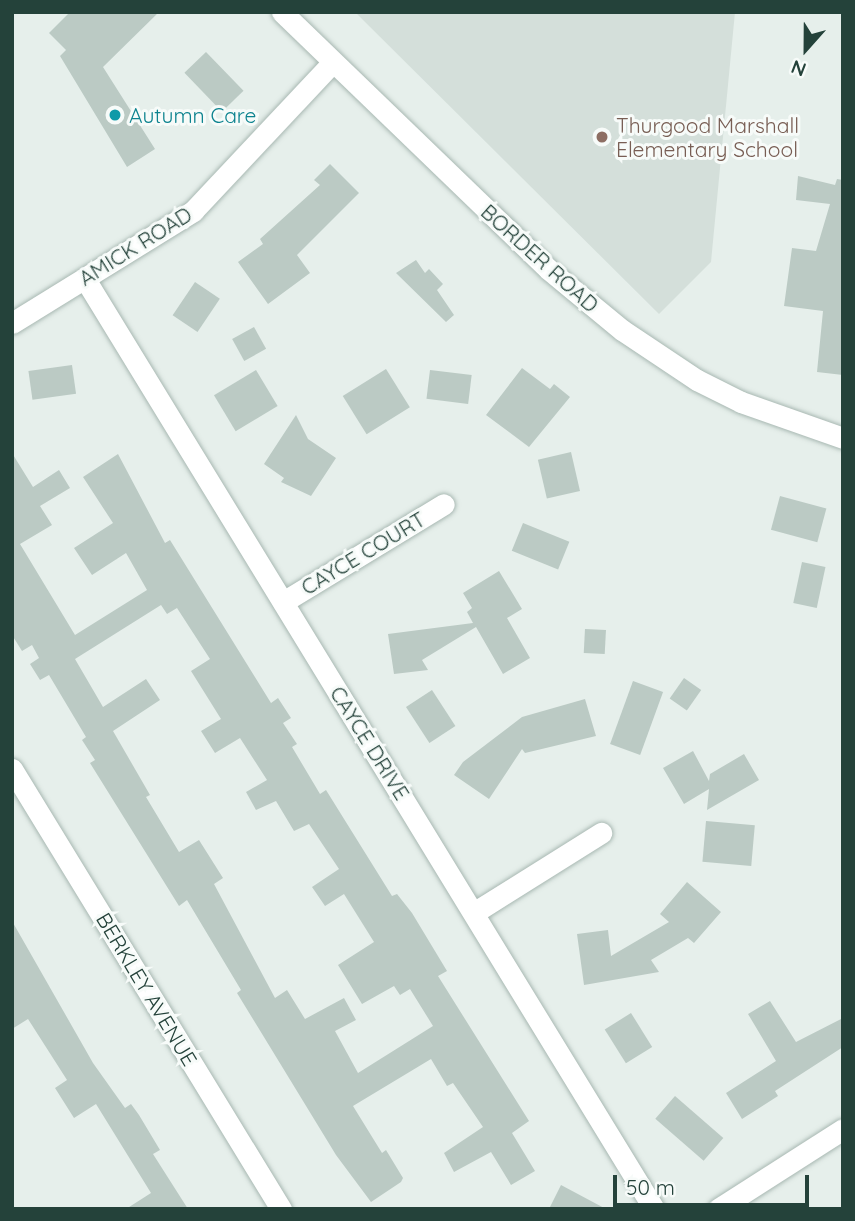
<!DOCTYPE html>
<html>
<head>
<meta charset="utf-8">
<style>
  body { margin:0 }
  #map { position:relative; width:855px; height:1221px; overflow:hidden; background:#e6efeb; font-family:Quicksand,sans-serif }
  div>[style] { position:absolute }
  .built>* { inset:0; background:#d4dfda }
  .building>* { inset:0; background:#bbcac4; transform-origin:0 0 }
  .roads { filter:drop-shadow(0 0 2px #a8b8b2) drop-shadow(0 0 2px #a8b8b2) }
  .minor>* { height:21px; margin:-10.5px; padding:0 10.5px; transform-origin:10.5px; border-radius:10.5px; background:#fff }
  .dots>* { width:19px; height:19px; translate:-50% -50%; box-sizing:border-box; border:4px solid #f7fbf9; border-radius:50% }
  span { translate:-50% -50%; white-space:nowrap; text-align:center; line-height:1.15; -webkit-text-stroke:6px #f7fbf9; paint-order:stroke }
  .culture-label { font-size:21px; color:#0d838f }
  .left { translate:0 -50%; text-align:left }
  .education-label { font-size:21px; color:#785e54 }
  .street-label { font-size:21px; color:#24423a }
  .frame { position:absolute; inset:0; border:14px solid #24423a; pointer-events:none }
  .north { position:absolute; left:771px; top:14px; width:70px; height:70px; -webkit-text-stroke:5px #f7fbf9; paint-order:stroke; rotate:201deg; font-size:19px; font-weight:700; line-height:28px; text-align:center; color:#24423a }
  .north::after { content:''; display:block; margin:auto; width:24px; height:32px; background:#24423a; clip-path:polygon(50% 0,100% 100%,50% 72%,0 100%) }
  .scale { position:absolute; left:613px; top:1175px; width:196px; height:32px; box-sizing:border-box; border:4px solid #24423a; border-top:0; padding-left:9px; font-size:21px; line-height:24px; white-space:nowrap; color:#24423a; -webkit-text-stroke:5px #f7fbf9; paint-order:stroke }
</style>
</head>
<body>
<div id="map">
  <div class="built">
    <i style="clip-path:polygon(355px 12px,735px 12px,711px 262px,659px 314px)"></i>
  </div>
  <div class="building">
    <i style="clip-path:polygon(70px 12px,159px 12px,103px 67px,155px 149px,127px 167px,60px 56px,66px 50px,49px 33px)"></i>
    <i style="left:206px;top:52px;width:54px;height:30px;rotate:46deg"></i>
    <i style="clip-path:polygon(330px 164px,359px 193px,297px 255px,310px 273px,268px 304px,238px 262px,263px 244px,260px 239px,320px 185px,314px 180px)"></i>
    <i style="clip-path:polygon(798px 176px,835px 185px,837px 179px,843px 180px,843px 375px,817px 372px,823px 311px,784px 306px,792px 248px,816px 251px,830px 204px,796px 200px)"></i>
    <i style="clip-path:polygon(416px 260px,425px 273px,429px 269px,443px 284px,437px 290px,454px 315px,446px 322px,396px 273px)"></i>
    <i style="left:195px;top:282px;width:30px;height:40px;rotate:34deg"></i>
    <i style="left:254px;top:327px;width:25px;height:25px;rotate:61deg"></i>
    <i style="left:72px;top:365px;width:29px;height:44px;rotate:82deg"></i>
    <i style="clip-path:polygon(522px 368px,550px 389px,554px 384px,570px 397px,529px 447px,486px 415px)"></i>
    <i style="left:386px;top:369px;width:45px;height:51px;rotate:58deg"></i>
    <i style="left:256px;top:370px;width:42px;height:49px;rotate:59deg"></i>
    <i style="left:430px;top:370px;width:42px;height:29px;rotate:7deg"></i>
    <i style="clip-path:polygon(296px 415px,308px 439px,336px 458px,311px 496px,281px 482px,284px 478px,264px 464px)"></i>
    <i style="left:571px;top:452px;width:40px;height:34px;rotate:77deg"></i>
    <i style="clip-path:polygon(evenodd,12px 453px,33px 487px,59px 470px,70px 488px,40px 506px,52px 525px,20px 544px,75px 635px,147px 590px,126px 553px,92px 575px,74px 548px,113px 523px,83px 477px,118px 454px,165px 543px,170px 540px,271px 703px,278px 698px,291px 718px,283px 723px,297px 744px,292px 747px,320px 794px,326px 790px,392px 896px,397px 894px,412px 913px,447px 971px,438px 976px,529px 1121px,512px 1133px,535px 1171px,511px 1185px,491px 1152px,454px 1172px,444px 1153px,483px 1127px,453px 1083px,447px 1086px,431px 1059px,353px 1106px,382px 1153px,386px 1150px,403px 1178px,401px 1182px,371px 1202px,336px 1155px,237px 993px,241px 990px,187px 900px,179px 906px,90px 763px,95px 760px,82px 740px,86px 737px,49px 675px,40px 680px,30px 664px,39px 658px,32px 645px,22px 651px,12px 635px,12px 453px,161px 605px,167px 614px,177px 608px,210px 659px,191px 671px,221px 719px,201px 731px,215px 753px,240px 738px,267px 780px,246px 792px,256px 810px,276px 801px,294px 831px,309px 824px,339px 869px,312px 887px,325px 906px,344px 894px,374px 942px,338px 965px,362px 1004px,394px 986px,400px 995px,410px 989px,433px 1026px,358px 1073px,335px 1031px,356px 1020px,344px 998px,305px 1019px,287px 990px,275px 998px,214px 884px,223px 878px,199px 840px,179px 852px,146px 797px,150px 795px,113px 731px,160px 700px,146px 679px,103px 707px,75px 659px,161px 605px)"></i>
    <i style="left:780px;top:496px;width:48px;height:35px;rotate:15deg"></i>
    <i style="left:523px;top:523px;width:50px;height:30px;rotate:22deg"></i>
    <i style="left:802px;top:562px;width:24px;height:42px;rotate:12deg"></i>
    <i style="clip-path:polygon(499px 571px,522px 609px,507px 618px,530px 658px,503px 674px,476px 627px,422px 660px,428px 670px,394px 674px,388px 634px,473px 623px,467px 612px,472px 608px,463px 593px)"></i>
    <i style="left:585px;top:629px;width:21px;height:24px;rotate:3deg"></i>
    <i style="left:684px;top:678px;width:21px;height:25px;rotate:35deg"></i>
    <i style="left:633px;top:681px;width:32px;height:67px;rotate:20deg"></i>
    <i style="left:432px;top:690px;width:43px;height:31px;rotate:57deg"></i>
    <i style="clip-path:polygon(585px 699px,596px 736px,525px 753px,522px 749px,489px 799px,454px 775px,463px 762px,522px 717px)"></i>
    <i style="clip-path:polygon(693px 751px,709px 781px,710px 774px,744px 754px,759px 780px,707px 810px,709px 789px,684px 804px,663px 768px)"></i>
    <i style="left:706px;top:821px;width:49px;height:41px;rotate:5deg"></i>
    <i style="clip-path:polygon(687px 882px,721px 912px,694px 943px,688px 938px,651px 960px,659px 972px,584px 985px,577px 934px,608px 930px,611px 956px,669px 922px,660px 914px)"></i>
    <i style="clip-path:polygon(12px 921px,93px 1063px,125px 1108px,131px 1104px,139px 1115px,160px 1150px,153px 1154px,188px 1209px,126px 1209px,151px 1193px,96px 1104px,74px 1118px,55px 1088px,67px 1080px,28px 1019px,12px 1029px)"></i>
    <i style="clip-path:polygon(770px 1001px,796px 1042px,843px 1018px,843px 1047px,775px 1091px,778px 1096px,742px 1119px,726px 1093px,776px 1061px,748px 1014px)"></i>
    <i style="left:631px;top:1013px;width:40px;height:31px;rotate:58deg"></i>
    <i style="left:675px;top:1096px;width:64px;height:30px;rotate:41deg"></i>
    <i style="clip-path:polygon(561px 1185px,606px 1209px,549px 1209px)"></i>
  </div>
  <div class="roads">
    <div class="minor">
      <i style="left:282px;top:12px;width:370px;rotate:44deg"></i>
      <i style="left:548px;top:269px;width:96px;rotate:39.5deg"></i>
      <i style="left:622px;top:330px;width:90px;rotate:33.7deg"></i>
      <i style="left:697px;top:380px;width:49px;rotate:26.6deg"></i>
      <i style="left:741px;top:402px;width:108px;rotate:19.4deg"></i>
      <i style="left:85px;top:279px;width:1090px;rotate:58.54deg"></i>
      <i style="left:12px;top:323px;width:213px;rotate:-31.7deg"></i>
      <i style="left:193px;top:211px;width:203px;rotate:-46.8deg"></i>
      <i style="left:283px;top:602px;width:188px;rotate:-31.3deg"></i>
      <i style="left:12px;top:769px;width:516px;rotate:58.56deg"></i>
      <i style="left:475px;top:912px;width:149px;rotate:-32.1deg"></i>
      <i style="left:718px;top:1209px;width:148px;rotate:-32.6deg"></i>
    </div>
  </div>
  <div class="dots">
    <i style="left:115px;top:115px;background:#0f9aa8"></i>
    <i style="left:602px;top:137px;background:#8d6e63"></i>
  </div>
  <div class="culture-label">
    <span class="left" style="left:129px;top:115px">Autumn Care</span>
  </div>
  <div class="education-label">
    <span class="left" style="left:616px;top:137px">Thurgood Marshall<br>Elementary School</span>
  </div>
  <div class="street-label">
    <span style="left:135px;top:246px;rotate:-32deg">AMICK ROAD</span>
    <span style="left:540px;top:258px;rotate:42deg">BORDER ROAD</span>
    <span style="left:363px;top:553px;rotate:-31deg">CAYCE COURT</span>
    <span style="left:370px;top:743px;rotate:58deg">CAYCE DRIVE</span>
    <span style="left:147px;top:989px;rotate:59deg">BERKLEY AVENUE</span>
  </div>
  <div class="frame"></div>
  <div class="north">N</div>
  <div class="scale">50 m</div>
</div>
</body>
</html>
